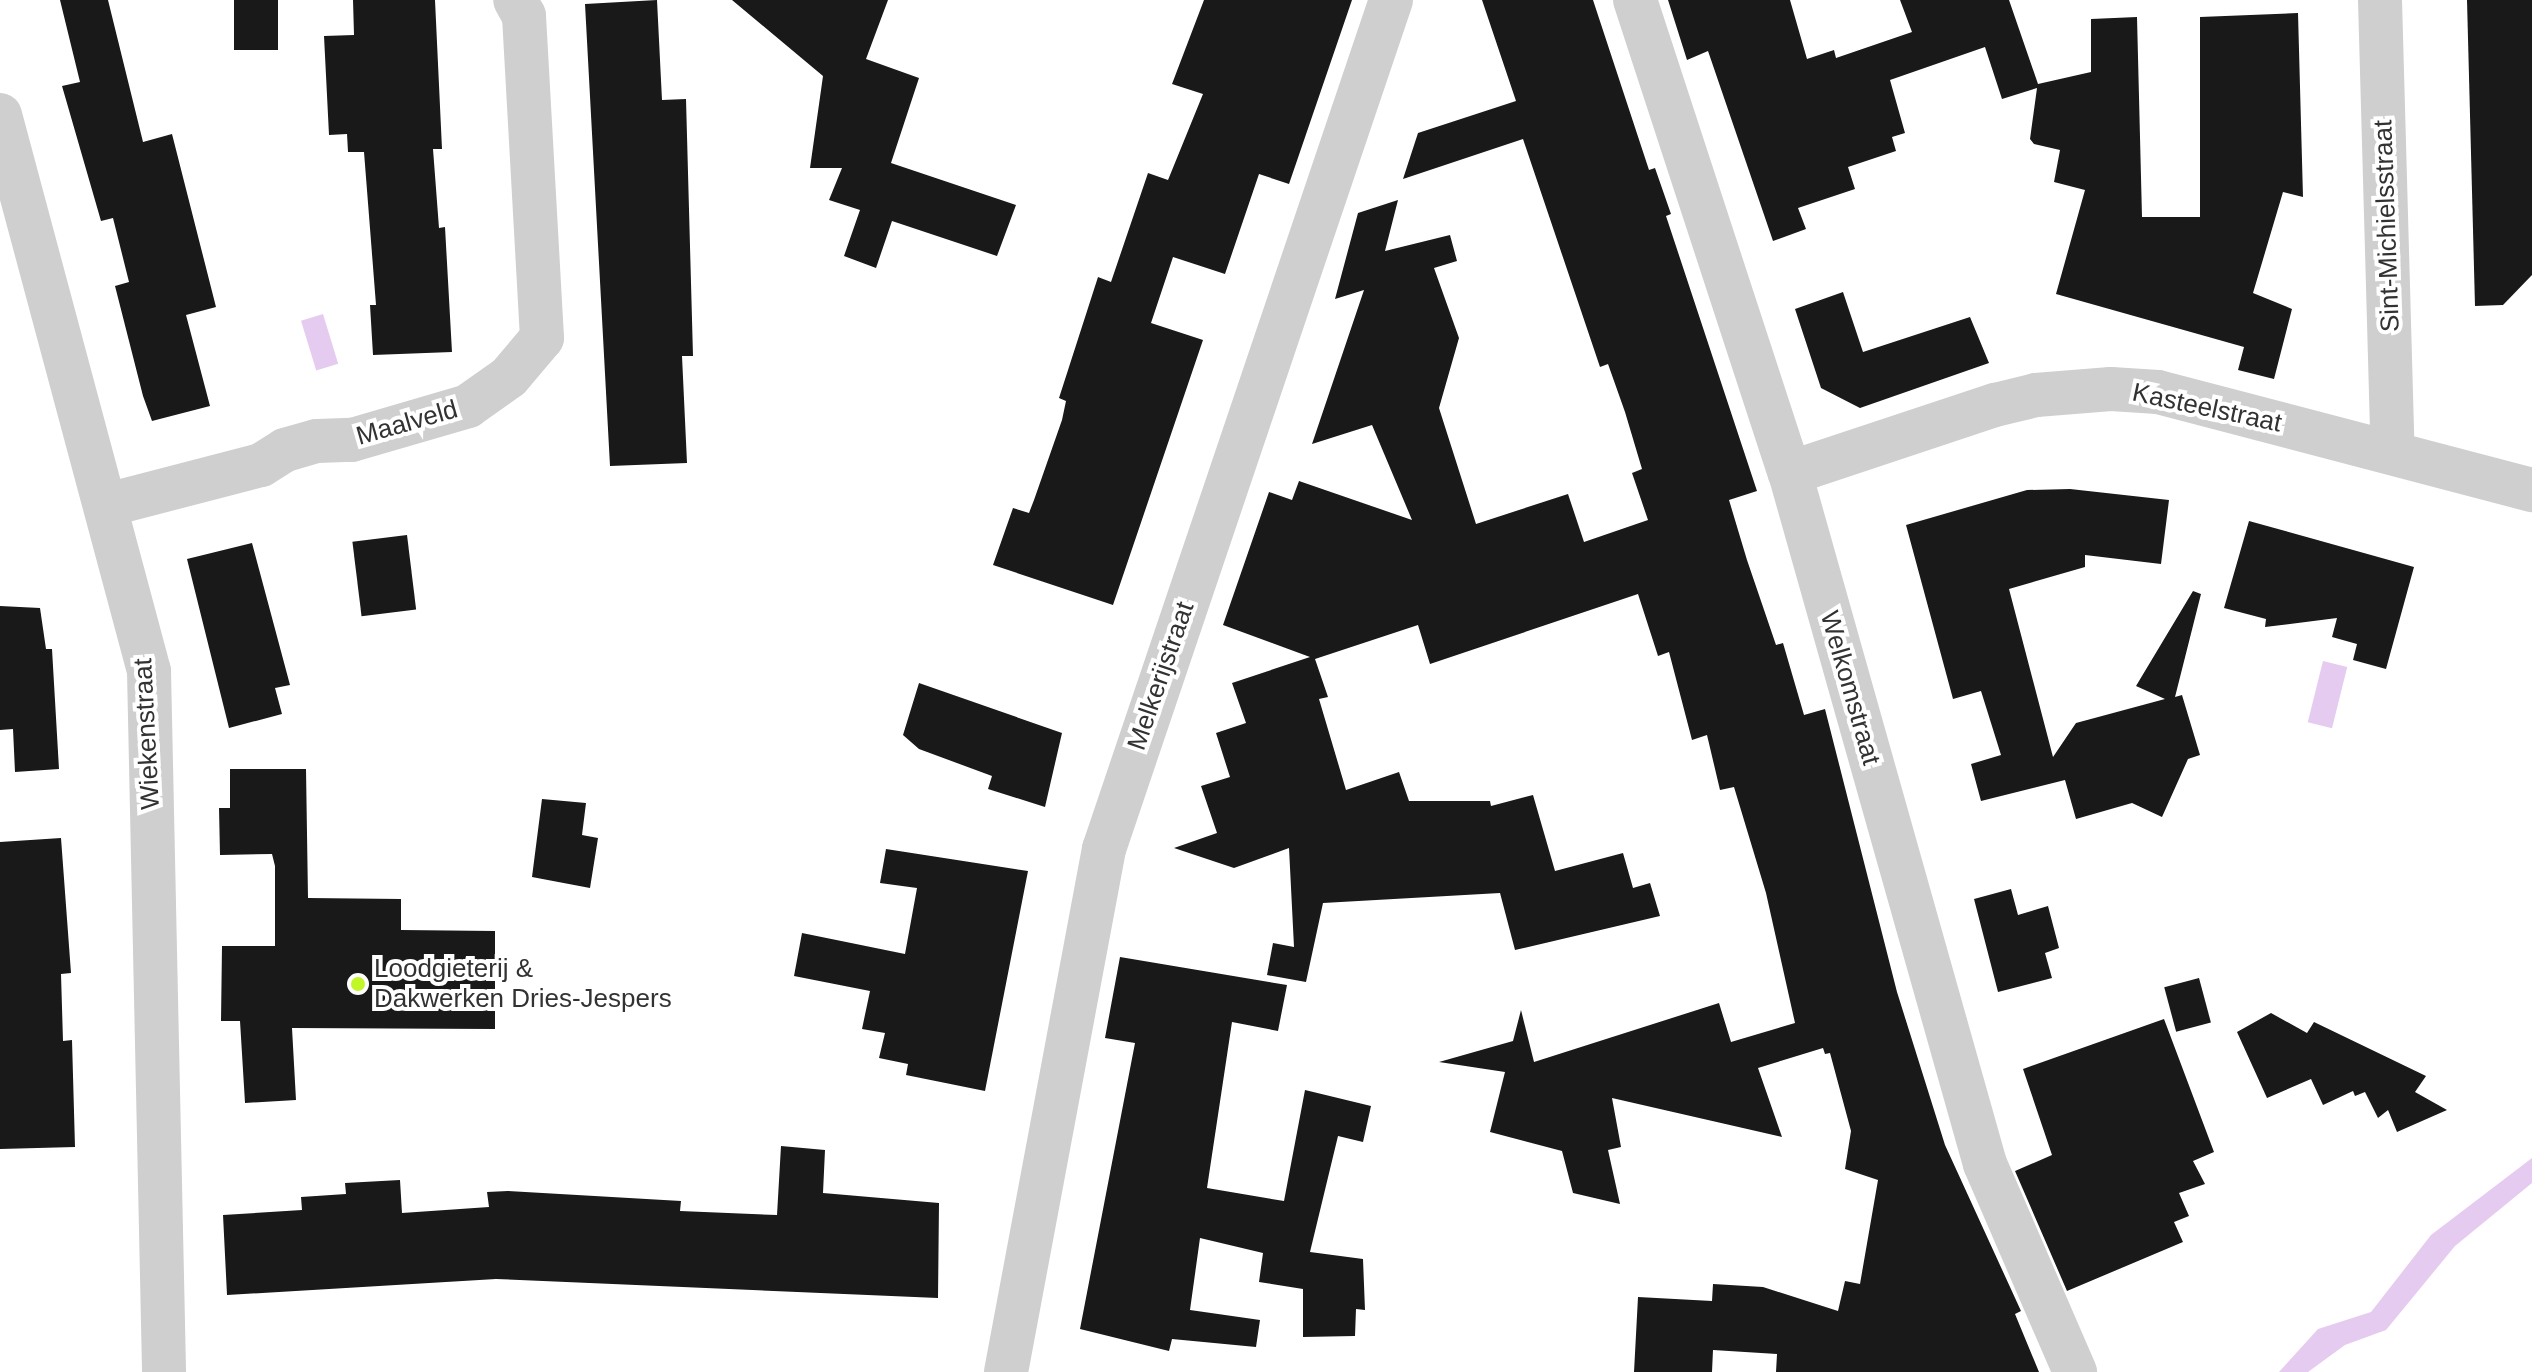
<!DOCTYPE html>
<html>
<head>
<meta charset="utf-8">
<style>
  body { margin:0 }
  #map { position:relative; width:2532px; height:1372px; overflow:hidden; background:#fff; font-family:Arial,sans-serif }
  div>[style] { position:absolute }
  .water>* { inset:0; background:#e6cbf1; transform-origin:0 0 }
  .building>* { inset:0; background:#191919; transform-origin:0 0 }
  .minor>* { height:44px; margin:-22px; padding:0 22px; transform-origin:22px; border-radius:22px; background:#cfcfcf }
  .dots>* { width:22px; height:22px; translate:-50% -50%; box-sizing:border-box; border:4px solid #fff; border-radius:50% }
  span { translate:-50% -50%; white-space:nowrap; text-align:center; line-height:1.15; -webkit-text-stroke:8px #fff; paint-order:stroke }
  .street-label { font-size:26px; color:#323232 }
  .poi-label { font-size:26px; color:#323232 }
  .left { translate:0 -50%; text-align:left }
</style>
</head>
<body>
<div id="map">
  <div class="water">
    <i style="left:323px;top:314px;width:52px;height:23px;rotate:73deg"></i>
    <i style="left:2323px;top:661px;width:25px;height:63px;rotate:14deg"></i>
    <i style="clip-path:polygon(2532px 1158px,2532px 1183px,2455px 1246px,2386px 1330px,2345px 1345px,2308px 1372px,2279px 1372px,2318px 1329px,2371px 1312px,2431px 1235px)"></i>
  </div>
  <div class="building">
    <i style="clip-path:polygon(60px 0,108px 0,143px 142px,172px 134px,216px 307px,186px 315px,210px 406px,152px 421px,143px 396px,115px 286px,129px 282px,113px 218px,101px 221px,62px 86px,80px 82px)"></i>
    <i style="left:234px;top:0;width:44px;height:50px"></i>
    <i style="clip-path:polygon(353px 0,435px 0,442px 149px,433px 149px,439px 228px,445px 227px,452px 352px,373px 355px,370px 305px,376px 305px,364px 152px,348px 152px,347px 134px,329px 135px,324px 36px,354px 35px)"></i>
    <i style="clip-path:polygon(657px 0,662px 100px,686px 99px,693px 356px,682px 356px,687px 463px,610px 466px,585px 4px)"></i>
    <i style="clip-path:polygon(732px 0,888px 0,866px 59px,919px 78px,891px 163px,1016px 205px,997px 256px,892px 221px,876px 268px,844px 256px,860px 210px,829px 200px,842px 168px,810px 168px,823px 76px)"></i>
    <i style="clip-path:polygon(1204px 0,1352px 0,1289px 184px,1259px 174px,1225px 274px,1173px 257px,1151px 323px,1203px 340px,1113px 605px,993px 565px,1013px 508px,1029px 513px,1034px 500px,1062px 420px,1066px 401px,1059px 398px,1098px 277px,1111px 282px,1148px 173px,1168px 180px,1203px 94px,1172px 84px)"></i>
    <i style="clip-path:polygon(1482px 0,1593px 0,1649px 170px,1655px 168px,1671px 214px,1666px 216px,1757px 491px,1729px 500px,1747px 560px,1776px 645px,1783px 643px,1804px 715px,1825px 709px,1897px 992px,1945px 1145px,2021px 1311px,2015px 1314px,2039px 1372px,1776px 1372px,1777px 1354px,1713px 1350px,1712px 1372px,1634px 1372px,1638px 1297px,1712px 1301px,1713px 1284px,1763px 1287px,1838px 1311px,1845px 1281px,1860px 1284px,1878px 1180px,1845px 1169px,1851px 1131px,1830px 1053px,1825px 1054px,1823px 1048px,1758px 1068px,1782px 1137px,1612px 1098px,1621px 1147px,1608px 1150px,1620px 1204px,1573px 1193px,1562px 1151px,1490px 1132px,1505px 1072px,1439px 1062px,1513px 1041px,1521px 1010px,1534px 1062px,1719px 1003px,1731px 1042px,1795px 1023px,1766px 893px,1734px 787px,1720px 790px,1707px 735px,1692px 740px,1669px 652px,1658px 656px,1638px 594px,1430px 664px,1418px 625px,1315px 659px,1328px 697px,1319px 699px,1346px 790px,1399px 772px,1409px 801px,1490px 801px,1491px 806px,1533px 795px,1555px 871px,1623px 853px,1633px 888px,1650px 883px,1660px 916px,1515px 950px,1500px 893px,1323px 903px,1306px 982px,1267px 975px,1273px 943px,1294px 947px,1289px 848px,1234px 868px,1174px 848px,1217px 833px,1201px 786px,1230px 777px,1216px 733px,1246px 723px,1232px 683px,1310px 657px,1223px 625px,1269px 492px,1292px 500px,1299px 481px,1412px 520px,1372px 425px,1312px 444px,1364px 290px,1335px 299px,1358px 213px,1398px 200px,1385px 251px,1450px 235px,1457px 261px,1434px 268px,1459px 338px,1439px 408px,1476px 524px,1568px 494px,1584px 542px,1648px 520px,1632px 473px,1642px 469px,1625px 412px,1608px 364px,1600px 367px,1523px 139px,1403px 179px,1418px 133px,1516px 101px)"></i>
    <i style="clip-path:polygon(1668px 0,1790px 0,1807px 59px,1834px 50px,1836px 58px,1912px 32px,1900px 0,2009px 0,2038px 84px,2091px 72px,2091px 19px,2137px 17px,2142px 217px,2200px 217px,2200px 17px,2298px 13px,2303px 197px,2283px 192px,2253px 293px,2292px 309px,2274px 379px,2238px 370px,2244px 347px,2056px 294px,2085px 190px,2054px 182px,2060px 150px,2034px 144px,2030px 139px,2037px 88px,2002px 99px,1985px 47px,1890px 80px,1905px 133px,1892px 137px,1896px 151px,1848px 167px,1855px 189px,1798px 208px,1806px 229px,1773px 241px,1708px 51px,1687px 60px)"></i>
    <i style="clip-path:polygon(2467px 0,2532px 0,2532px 275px,2503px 305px,2475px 306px)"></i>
    <i style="clip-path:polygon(1843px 292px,1863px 352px,1970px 317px,1989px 363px,1860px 408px,1821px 388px,1795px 309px)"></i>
    <i style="clip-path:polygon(2070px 489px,2169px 500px,2161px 564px,2085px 555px,2085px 567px,2009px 589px,2053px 757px,2076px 723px,2165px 699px,2136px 686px,2193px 591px,2201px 594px,2175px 697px,2182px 695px,2200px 755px,2188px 759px,2162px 817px,2132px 803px,2076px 819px,2065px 780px,1981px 801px,1971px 764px,2001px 755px,1981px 691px,1953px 699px,1906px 525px,2027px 490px)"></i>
    <i style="clip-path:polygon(2249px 521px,2414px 567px,2386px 669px,2353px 660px,2357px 644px,2332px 637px,2337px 618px,2265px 627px,2266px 619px,2224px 608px)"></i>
    <i style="left:407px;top:535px;width:75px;height:55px;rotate:83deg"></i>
    <i style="clip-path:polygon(252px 543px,290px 685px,275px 688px,282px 714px,229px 728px,187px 559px)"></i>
    <i style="clip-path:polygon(0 606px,40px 608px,46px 649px,52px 649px,59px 769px,15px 772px,13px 729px,0 730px)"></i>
    <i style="clip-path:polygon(919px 683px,1062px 733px,1045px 807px,988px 789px,992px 776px,919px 749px,903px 735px)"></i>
    <i style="clip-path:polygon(230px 769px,306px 769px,308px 898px,401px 899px,401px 930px,495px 931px,495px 1029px,292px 1028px,296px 1100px,245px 1103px,240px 1021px,221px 1021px,222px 946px,275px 946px,275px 866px,272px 854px,220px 855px,219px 808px,230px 808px)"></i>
    <i style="clip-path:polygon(542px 799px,586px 803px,582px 835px,598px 838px,590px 888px,532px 877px)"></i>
    <i style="clip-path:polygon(61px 838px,71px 973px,61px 974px,63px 1041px,72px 1040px,75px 1147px,0 1149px,0 842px)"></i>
    <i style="clip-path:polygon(886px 849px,1028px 871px,985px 1091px,906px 1075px,908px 1064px,879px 1058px,885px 1033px,862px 1029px,870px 991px,794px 976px,802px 933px,905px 954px,917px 888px,880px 883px)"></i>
    <i style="clip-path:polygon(2011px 889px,2018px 915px,2048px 906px,2059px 948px,2045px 953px,2052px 978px,1998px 992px,1974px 899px)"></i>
    <i style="clip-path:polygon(1120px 957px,1287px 985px,1278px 1031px,1232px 1022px,1207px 1188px,1284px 1201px,1305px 1090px,1371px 1106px,1363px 1142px,1338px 1136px,1310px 1252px,1363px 1259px,1365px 1310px,1356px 1309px,1355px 1336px,1303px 1337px,1303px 1289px,1259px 1282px,1263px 1253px,1200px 1238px,1190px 1310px,1260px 1320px,1256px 1347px,1172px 1339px,1169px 1351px,1080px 1329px,1135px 1043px,1105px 1038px)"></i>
    <i style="left:2199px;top:978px;width:46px;height:36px;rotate:75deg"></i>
    <i style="clip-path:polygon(2271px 1013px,2307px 1033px,2314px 1022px,2426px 1076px,2415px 1092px,2447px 1110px,2397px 1132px,2388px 1110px,2378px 1118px,2365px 1092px,2355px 1096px,2353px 1091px,2323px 1105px,2311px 1079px,2267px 1098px,2237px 1032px)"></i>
    <i style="clip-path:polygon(2164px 1019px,2214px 1152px,2193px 1161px,2205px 1184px,2179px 1193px,2189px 1216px,2174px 1222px,2183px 1242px,2067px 1291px,2015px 1171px,2052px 1155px,2023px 1069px)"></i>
    <i style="clip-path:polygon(781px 1146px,825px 1150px,823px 1193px,939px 1203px,938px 1298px,496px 1279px,227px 1295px,223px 1215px,302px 1210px,301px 1197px,346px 1194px,345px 1183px,400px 1180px,402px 1213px,489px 1207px,487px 1192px,508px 1191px,681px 1201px,680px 1211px,777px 1215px)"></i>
  </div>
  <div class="minor">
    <i style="left:1635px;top:0;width:498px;rotate:71.9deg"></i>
    <i style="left:1790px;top:473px;width:718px;rotate:74.24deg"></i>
    <i style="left:1985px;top:1164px;width:227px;rotate:66.6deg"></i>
    <i style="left:2380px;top:0;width:453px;rotate:88.4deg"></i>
    <i style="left:0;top:115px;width:576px;rotate:75deg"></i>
    <i style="left:149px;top:671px;width:701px;rotate:88.77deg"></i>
    <i style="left:1790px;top:473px;width:216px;rotate:-18.4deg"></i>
    <i style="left:1995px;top:405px;width:42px;rotate:-13.7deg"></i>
    <i style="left:2036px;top:395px;width:75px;rotate:-4.6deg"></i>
    <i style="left:2111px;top:389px;width:47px;rotate:3.7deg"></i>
    <i style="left:2158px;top:392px;width:387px;rotate:14.7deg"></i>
    <i style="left:107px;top:505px;width:159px;rotate:-14.6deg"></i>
    <i style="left:261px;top:465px;width:28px;rotate:-32deg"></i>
    <i style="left:285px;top:450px;width:33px;rotate:-16deg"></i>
    <i style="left:317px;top:441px;width:35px;rotate:-2deg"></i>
    <i style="left:352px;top:440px;width:121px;rotate:-16.3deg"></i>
    <i style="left:468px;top:406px;width:50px;rotate:-35.3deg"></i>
    <i style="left:509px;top:377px;width:51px;rotate:-49.8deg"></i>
    <i style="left:542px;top:338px;width:323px;rotate:-93.2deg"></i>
    <i style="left:524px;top:16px;width:18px;rotate:-119deg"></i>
    <i style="left:1006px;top:1372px;width:532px;rotate:-79.39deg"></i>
    <i style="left:1104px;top:849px;width:896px;rotate:-71.32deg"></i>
  </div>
  <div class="dots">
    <i style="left:358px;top:984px;background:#c1f627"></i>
  </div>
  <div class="street-label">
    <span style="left:2387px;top:226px;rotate:-92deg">Sint-Michielsstraat</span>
    <span style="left:2207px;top:408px;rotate:12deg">Kasteelstraat</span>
    <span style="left:407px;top:423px;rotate:-16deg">Maalveld</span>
    <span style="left:1161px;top:676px;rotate:-71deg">Melkerijstraat</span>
    <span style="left:1850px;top:688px;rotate:74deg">Welkomstraat</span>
    <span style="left:147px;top:734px;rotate:-93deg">Wiekenstraat</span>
  </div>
  <div class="poi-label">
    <span class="left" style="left:374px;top:984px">Loodgieterij &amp;<br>Dakwerken Dries-Jespers</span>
  </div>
</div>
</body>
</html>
